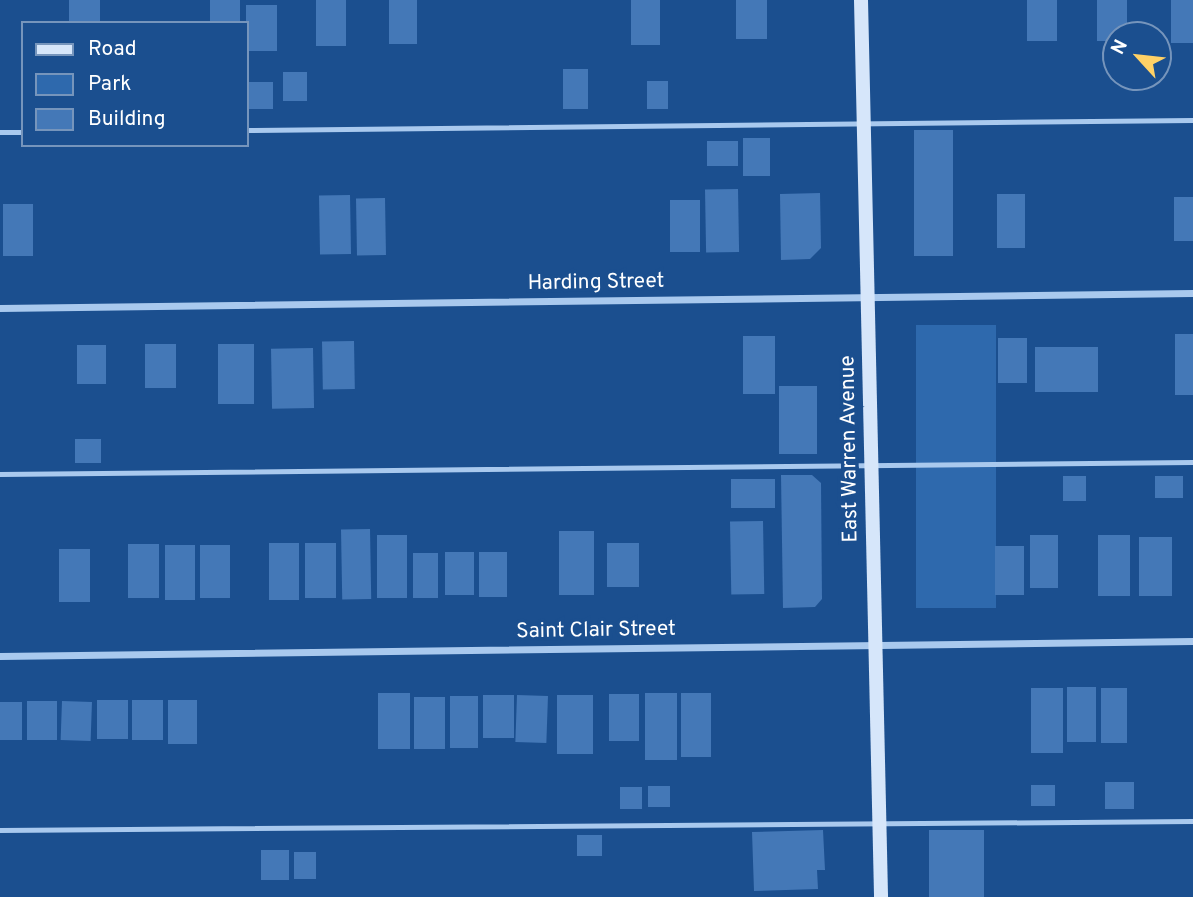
<!DOCTYPE html>
<html>
<head>
<meta charset="utf-8">
<style>
  body { margin:0 }
  #map { position:relative; width:1193px; height:897px; overflow:hidden; background:#1b4f8f; font-family:Overpass,sans-serif }
  div>[style] { position:absolute }
  .green>* { inset:0; background:#2e69ad; transform-origin:0 0 }
  .building>* { inset:0; background:#4478b7; transform-origin:0 0 }
  .lane>* { height:5px; margin:-2.5px; padding:0 2.5px; transform-origin:2.5px; border-radius:2.5px; background:#a9c9ee }
  .street>* { height:7px; margin:-3.5px; padding:0 3.5px; transform-origin:3.5px; border-radius:3.5px; background:#a9c9ee }
  .secondary>* { height:14px; margin:-7px; padding:0 7px; transform-origin:7px; border-radius:7px; background:#d6e6fa }
  span { translate:-50% -50%; white-space:nowrap; text-align:center; line-height:1.15; -webkit-text-stroke:7px #1b4f8f; paint-order:stroke }
  .street-label { font-size:21px; color:#fff }
  .legend { position:absolute; left:21px; top:21px; width:228px; height:126px; box-sizing:border-box; background:#1b4f8f; border:2px solid #7695bc; margin:0; padding:9px 12px; list-style:none; font-size:21px; color:#fff }
  .legend li { display:flex; align-items:center; gap:14px; height:35px }
  .legend b { width:35px; border:2px solid #7695bc }
  .north { position:absolute; left:1102px; top:21px; width:70px; height:70px; box-sizing:border-box; background:#1b4f8f; border:2px solid #7695bc; border-radius:50%; rotate:297deg; font-size:19px; font-weight:700; line-height:28px; text-align:center; color:#fff }
  .north::after { content:''; display:block; margin:auto; width:24px; height:32px; background:#ffd166; clip-path:polygon(50% 0,100% 100%,50% 72%,0 100%) }
</style>
</head>
<body>
<div id="map">
  <div class="green">
    <i style="left:996px;top:325px;width:283px;height:80px;rotate:90deg"></i>
  </div>
  <div class="building">
    <i style="left:69px;top:0;width:31px;height:23px"></i>
    <i style="left:210px;top:0;width:30px;height:23px"></i>
    <i style="left:316px;top:0;width:30px;height:46px"></i>
    <i style="left:389px;top:0;width:28px;height:44px"></i>
    <i style="left:631px;top:0;width:29px;height:45px"></i>
    <i style="left:736px;top:0;width:31px;height:39px"></i>
    <i style="left:1027px;top:0;width:30px;height:41px"></i>
    <i style="clip-path:polygon(1097px 0,1127px 0,1127px 35px,1116px 35px,1116px 41px,1097px 41px)"></i>
    <i style="left:1171px;top:0;width:22px;height:43px"></i>
    <i style="left:246px;top:5px;width:31px;height:46px"></i>
    <i style="left:563px;top:69px;width:25px;height:40px"></i>
    <i style="left:283px;top:72px;width:24px;height:29px"></i>
    <i style="left:668px;top:81px;width:28px;height:21px;rotate:90deg"></i>
    <i style="left:249px;top:82px;width:24px;height:27px"></i>
    <i style="left:953px;top:130px;width:126px;height:39px;rotate:90deg"></i>
    <i style="left:770px;top:138px;width:38px;height:27px;rotate:90deg"></i>
    <i style="left:707px;top:141px;width:31px;height:25px"></i>
    <i style="left:738px;top:189px;width:63px;height:33px;rotate:89deg"></i>
    <i style="clip-path:polygon(820px 193px,821px 248px,810px 259px,781px 260px,780px 194px)"></i>
    <i style="left:997px;top:194px;width:28px;height:54px"></i>
    <i style="left:350px;top:195px;width:59px;height:31px;rotate:89deg"></i>
    <i style="left:1193px;top:197px;width:44px;height:19px;rotate:90deg"></i>
    <i style="left:385px;top:198px;width:57px;height:29px;rotate:89deg"></i>
    <i style="left:670px;top:200px;width:30px;height:52px"></i>
    <i style="left:3px;top:204px;width:30px;height:52px"></i>
    <i style="left:1175px;top:334px;width:18px;height:61px"></i>
    <i style="left:743px;top:336px;width:32px;height:58px"></i>
    <i style="left:998px;top:338px;width:29px;height:45px"></i>
    <i style="left:354px;top:341px;width:48px;height:32px;rotate:89deg"></i>
    <i style="left:145px;top:344px;width:31px;height:44px"></i>
    <i style="left:218px;top:344px;width:36px;height:60px"></i>
    <i style="left:106px;top:345px;width:39px;height:29px;rotate:90deg"></i>
    <i style="left:1035px;top:347px;width:63px;height:45px"></i>
    <i style="left:313px;top:348px;width:60px;height:42px;rotate:89deg"></i>
    <i style="left:817px;top:386px;width:68px;height:38px;rotate:90deg"></i>
    <i style="left:75px;top:439px;width:26px;height:24px"></i>
    <i style="clip-path:polygon(781px 475px,812px 475px,821px 483px,822px 599px,815px 607px,783px 608px)"></i>
    <i style="left:1063px;top:476px;width:23px;height:25px"></i>
    <i style="left:1183px;top:476px;width:22px;height:28px;rotate:90deg"></i>
    <i style="left:731px;top:479px;width:44px;height:29px"></i>
    <i style="left:763px;top:521px;width:73px;height:33px;rotate:89deg"></i>
    <i style="left:370px;top:529px;width:70px;height:29px;rotate:89deg"></i>
    <i style="left:559px;top:531px;width:35px;height:64px"></i>
    <i style="left:377px;top:535px;width:30px;height:63px"></i>
    <i style="left:1030px;top:535px;width:28px;height:53px"></i>
    <i style="left:1098px;top:535px;width:32px;height:61px"></i>
    <i style="left:1139px;top:537px;width:33px;height:59px"></i>
    <i style="left:269px;top:543px;width:30px;height:57px"></i>
    <i style="left:336px;top:543px;width:55px;height:31px;rotate:90deg"></i>
    <i style="left:607px;top:543px;width:32px;height:44px"></i>
    <i style="left:159px;top:544px;width:54px;height:31px;rotate:90deg"></i>
    <i style="left:165px;top:545px;width:30px;height:55px"></i>
    <i style="left:200px;top:545px;width:30px;height:53px"></i>
    <i style="left:995px;top:546px;width:29px;height:49px"></i>
    <i style="left:59px;top:549px;width:31px;height:53px"></i>
    <i style="left:445px;top:552px;width:29px;height:43px"></i>
    <i style="left:507px;top:552px;width:45px;height:28px;rotate:90deg"></i>
    <i style="left:413px;top:553px;width:25px;height:45px"></i>
    <i style="left:1067px;top:687px;width:29px;height:55px"></i>
    <i style="left:1031px;top:688px;width:32px;height:65px"></i>
    <i style="left:1101px;top:688px;width:26px;height:55px"></i>
    <i style="left:378px;top:693px;width:32px;height:56px"></i>
    <i style="left:645px;top:693px;width:32px;height:67px"></i>
    <i style="left:681px;top:693px;width:30px;height:64px"></i>
    <i style="left:609px;top:694px;width:30px;height:47px"></i>
    <i style="left:483px;top:695px;width:31px;height:43px"></i>
    <i style="left:517px;top:695px;width:31px;height:47px;rotate:2deg"></i>
    <i style="left:557px;top:695px;width:36px;height:59px"></i>
    <i style="left:450px;top:696px;width:28px;height:52px"></i>
    <i style="left:414px;top:697px;width:31px;height:52px"></i>
    <i style="left:97px;top:700px;width:31px;height:39px"></i>
    <i style="left:132px;top:700px;width:31px;height:40px"></i>
    <i style="left:168px;top:700px;width:29px;height:44px"></i>
    <i style="left:27px;top:701px;width:30px;height:39px"></i>
    <i style="left:62px;top:701px;width:30px;height:39px;rotate:2deg"></i>
    <i style="left:0;top:702px;width:22px;height:38px"></i>
    <i style="left:1105px;top:782px;width:29px;height:27px"></i>
    <i style="left:1031px;top:785px;width:24px;height:21px"></i>
    <i style="left:648px;top:786px;width:22px;height:21px"></i>
    <i style="left:620px;top:787px;width:22px;height:22px"></i>
    <i style="clip-path:polygon(823px 830px,825px 870px,817px 870px,818px 889px,754px 891px,752px 832px)"></i>
    <i style="left:984px;top:830px;width:67px;height:55px;rotate:90deg"></i>
    <i style="left:577px;top:835px;width:25px;height:21px"></i>
    <i style="left:261px;top:850px;width:28px;height:30px"></i>
    <i style="left:294px;top:852px;width:22px;height:27px"></i>
  </div>
  <div class="lane">
    <i style="left:247px;top:130px;width:946px;rotate:-0.61deg"></i>
    <i style="left:0;top:132px;width:23px"></i>
    <i style="left:0;top:474px;width:1193px;rotate:-0.58deg"></i>
    <i style="left:0;top:830px;width:1193px;rotate:-0.43deg"></i>
  </div>
  <div class="street">
    <i style="left:0;top:308px;width:1193px;rotate:-0.72deg"></i>
    <i style="left:0;top:656px;width:1193px;rotate:-0.72deg"></i>
  </div>
  <div class="secondary">
    <i style="left:861px;top:0;width:897px;rotate:88.72deg"></i>
  </div>
  <div class="street-label">
    <span style="left:596px;top:283px;rotate:-1deg">Harding Street</span>
    <span style="left:850px;top:449px;rotate:-91deg">East Warren Avenue</span>
    <span style="left:596px;top:631px;rotate:-1deg">Saint Clair Street</span>
  </div>
  <ul class="legend">
  <li><b style="height:9px;background:#d6e6fa"></b>Road</li>
  <li><b style="height:19px;background:#2e69ad"></b>Park</li>
  <li><b style="height:19px;background:#4478b7"></b>Building</li>
  </ul>
  <div class="north">N</div>
</div>
</body>
</html>
